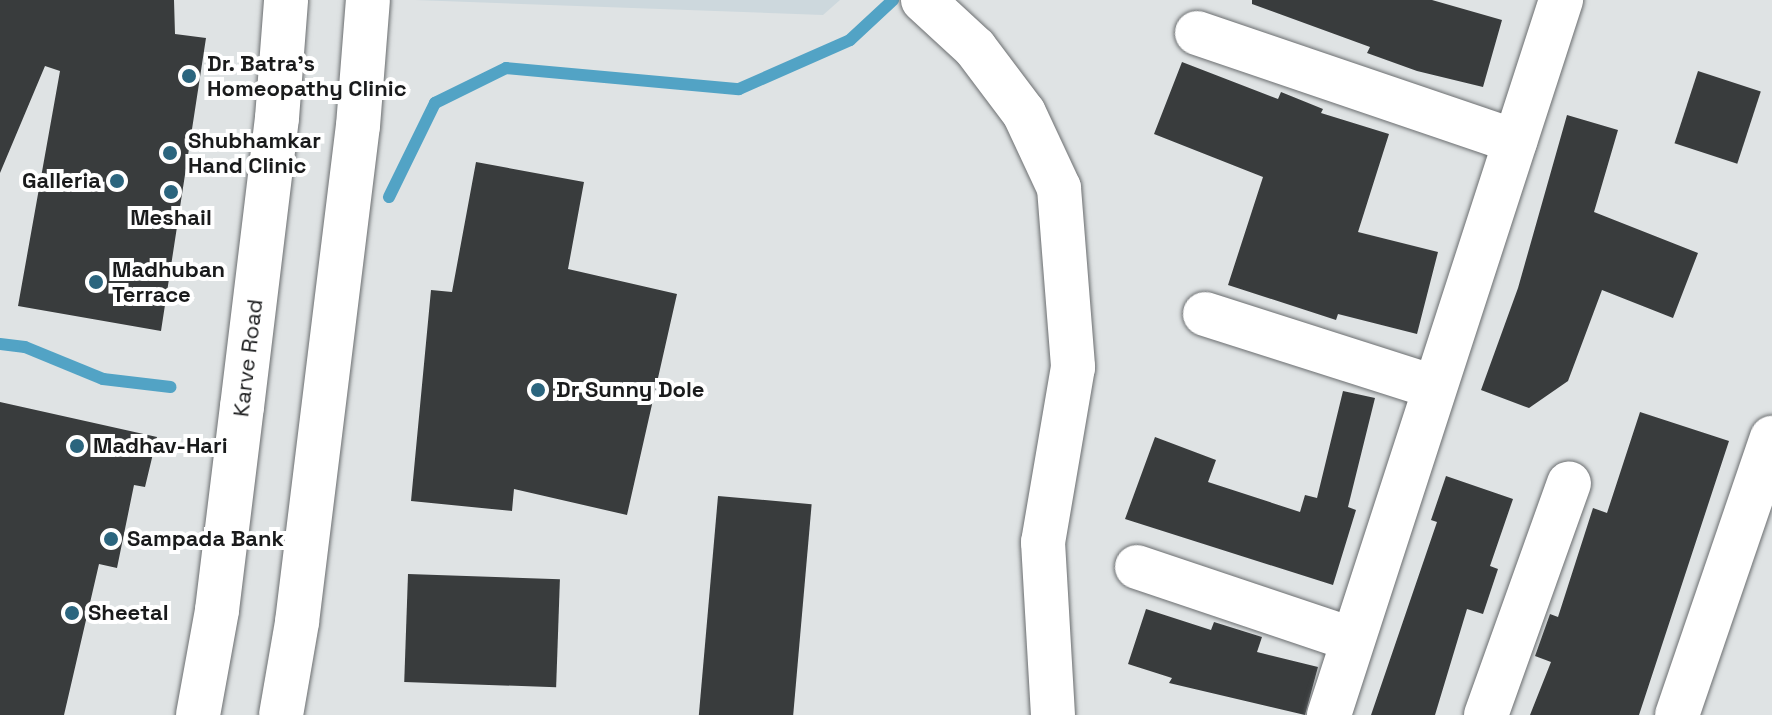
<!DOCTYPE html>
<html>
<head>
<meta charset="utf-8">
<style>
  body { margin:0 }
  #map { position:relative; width:1772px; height:715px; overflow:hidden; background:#dfe3e4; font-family:"Space Grotesk",sans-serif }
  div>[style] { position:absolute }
  .built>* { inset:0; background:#cdd8dd }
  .stream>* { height:12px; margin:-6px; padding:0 6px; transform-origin:6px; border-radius:6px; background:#52a3c5 }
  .building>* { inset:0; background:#393c3d; transform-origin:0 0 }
  .roads { filter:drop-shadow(0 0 2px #6b6e70) drop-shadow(0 0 2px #6b6e70) }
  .minor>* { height:44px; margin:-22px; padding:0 22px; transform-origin:22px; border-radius:22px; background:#fff }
  .major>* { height:44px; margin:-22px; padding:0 22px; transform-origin:22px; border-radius:22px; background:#fff }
  .dots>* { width:22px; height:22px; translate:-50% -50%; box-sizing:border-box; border:4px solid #fff; border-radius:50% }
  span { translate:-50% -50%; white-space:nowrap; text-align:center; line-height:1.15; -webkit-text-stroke:8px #fff; paint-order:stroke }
  .poi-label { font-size:22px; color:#1a1b1c; font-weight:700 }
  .left { translate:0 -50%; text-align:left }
  .right { translate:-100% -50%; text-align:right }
  .street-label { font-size:22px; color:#1a1b1c }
</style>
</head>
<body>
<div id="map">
  <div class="built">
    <i style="clip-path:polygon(415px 0,840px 0,823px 15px)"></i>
  </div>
  <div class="stream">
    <i style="left:389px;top:197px;width:105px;rotate:-63.9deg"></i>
    <i style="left:435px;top:103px;width:79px;rotate:-26.2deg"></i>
    <i style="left:506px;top:68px;width:234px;rotate:5.2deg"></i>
    <i style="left:739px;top:89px;width:121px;rotate:-23.8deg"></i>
    <i style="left:850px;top:40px;width:59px;rotate:-42.9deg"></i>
    <i style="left:0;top:344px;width:25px;rotate:7deg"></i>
    <i style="left:25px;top:347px;width:84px;rotate:22.3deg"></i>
    <i style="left:103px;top:379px;width:68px;rotate:6.7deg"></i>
  </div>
  <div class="building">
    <i style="clip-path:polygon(0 0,174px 0,175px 34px,206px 38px,161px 331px,18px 306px,60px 71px,45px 66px,0 173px)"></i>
    <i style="clip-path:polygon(1252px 0,1432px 0,1502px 20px,1483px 87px,1417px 71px,1367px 53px,1370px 47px,1252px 4px)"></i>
    <i style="clip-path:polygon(1182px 62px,1278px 99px,1281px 92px,1323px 109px,1321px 113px,1389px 134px,1358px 232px,1438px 252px,1417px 334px,1338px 314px,1336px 320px,1228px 285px,1263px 177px,1154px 134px)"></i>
    <i style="left:1698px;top:71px;width:66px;height:76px;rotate:18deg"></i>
    <i style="clip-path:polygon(1567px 115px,1618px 130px,1594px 212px,1698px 253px,1673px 318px,1602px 290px,1568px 381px,1529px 408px,1481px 390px,1518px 288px)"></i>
    <i style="clip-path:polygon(476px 162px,584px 182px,568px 269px,677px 294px,627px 515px,514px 489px,512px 511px,411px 501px,431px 290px,452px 292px)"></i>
    <i style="clip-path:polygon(1343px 391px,1375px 398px,1348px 507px,1356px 510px,1333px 585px,1125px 519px,1155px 437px,1216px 460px,1208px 482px,1300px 512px,1305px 495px,1317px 498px)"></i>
    <i style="clip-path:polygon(0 402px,157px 437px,145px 487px,134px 485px,117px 568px,99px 564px,64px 715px,0 715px)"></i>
    <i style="clip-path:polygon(1640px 412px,1729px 441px,1639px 715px,1530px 715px,1551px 662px,1535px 656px,1550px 614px,1558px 617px,1593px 508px,1607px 513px)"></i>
    <i style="clip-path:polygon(1446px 476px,1513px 499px,1490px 566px,1498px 569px,1483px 614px,1467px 609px,1435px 715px,1371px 715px,1437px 522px,1431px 520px)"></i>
    <i style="left:718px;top:496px;width:94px;height:220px;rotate:5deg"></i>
    <i style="left:408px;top:574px;width:152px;height:108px;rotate:2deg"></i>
    <i style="clip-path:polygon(1146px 609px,1211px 630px,1214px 622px,1262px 637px,1257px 652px,1318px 667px,1305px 715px,1169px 683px,1172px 678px,1128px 664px)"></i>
  </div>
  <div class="roads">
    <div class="minor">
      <i style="left:923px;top:0;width:71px;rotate:42.7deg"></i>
      <i style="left:975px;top:48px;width:81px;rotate:53deg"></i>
      <i style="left:1024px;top:113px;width:83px;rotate:65deg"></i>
      <i style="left:1059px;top:188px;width:180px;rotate:85.5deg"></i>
      <i style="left:1073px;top:367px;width:178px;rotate:99.7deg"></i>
      <i style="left:1043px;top:542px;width:173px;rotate:86.7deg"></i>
      <i style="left:1197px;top:33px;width:336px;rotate:18.8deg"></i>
      <i style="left:1205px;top:314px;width:240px;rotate:17.7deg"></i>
      <i style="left:1137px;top:567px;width:226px;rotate:18.6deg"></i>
      <i style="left:1329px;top:715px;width:752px;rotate:-72.02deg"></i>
      <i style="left:1486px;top:715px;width:246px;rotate:-70.3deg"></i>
      <i style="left:1677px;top:715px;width:293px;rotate:-71.1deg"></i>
    </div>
    <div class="major">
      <i style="left:198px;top:715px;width:107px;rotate:-79.7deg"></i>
      <i style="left:217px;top:610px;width:205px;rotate:-83deg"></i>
      <i style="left:242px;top:407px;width:291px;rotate:-83.1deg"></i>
      <i style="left:277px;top:118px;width:118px;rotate:-85.6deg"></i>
      <i style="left:281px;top:715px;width:94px;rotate:-80.2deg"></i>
      <i style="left:297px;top:622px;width:500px;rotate:-83deg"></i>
      <i style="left:358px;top:126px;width:126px;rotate:-85.5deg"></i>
    </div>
  </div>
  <div class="dots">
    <i style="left:189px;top:76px;background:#2b657e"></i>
    <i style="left:170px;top:153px;background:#2b657e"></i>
    <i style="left:117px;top:181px;background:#2b657e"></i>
    <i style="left:171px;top:192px;background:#2b657e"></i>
    <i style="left:96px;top:282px;background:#2b657e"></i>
    <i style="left:538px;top:390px;background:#2b657e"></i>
    <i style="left:77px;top:446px;background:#2b657e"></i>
    <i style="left:111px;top:539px;background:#2b657e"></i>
    <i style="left:72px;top:613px;background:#2b657e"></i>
  </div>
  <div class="poi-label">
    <span class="left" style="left:207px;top:76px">Dr. Batra's<br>Homeopathy Clinic</span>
    <span class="left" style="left:188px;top:153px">Shubhamkar<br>Hand Clinic</span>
    <span class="right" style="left:101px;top:181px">Galleria</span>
    <span style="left:171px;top:218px">Meshail</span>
    <span class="left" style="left:112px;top:282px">Madhuban<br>Terrace</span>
    <span class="left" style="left:556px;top:390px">Dr Sunny Dole</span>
    <span class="left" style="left:93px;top:446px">Madhav-Hari</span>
    <span class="left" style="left:127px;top:539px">Sampada Bank</span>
    <span class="left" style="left:88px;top:613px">Sheetal</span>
  </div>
  <div class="street-label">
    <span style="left:248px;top:358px;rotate:-83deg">Karve Road</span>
  </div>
</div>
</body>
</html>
